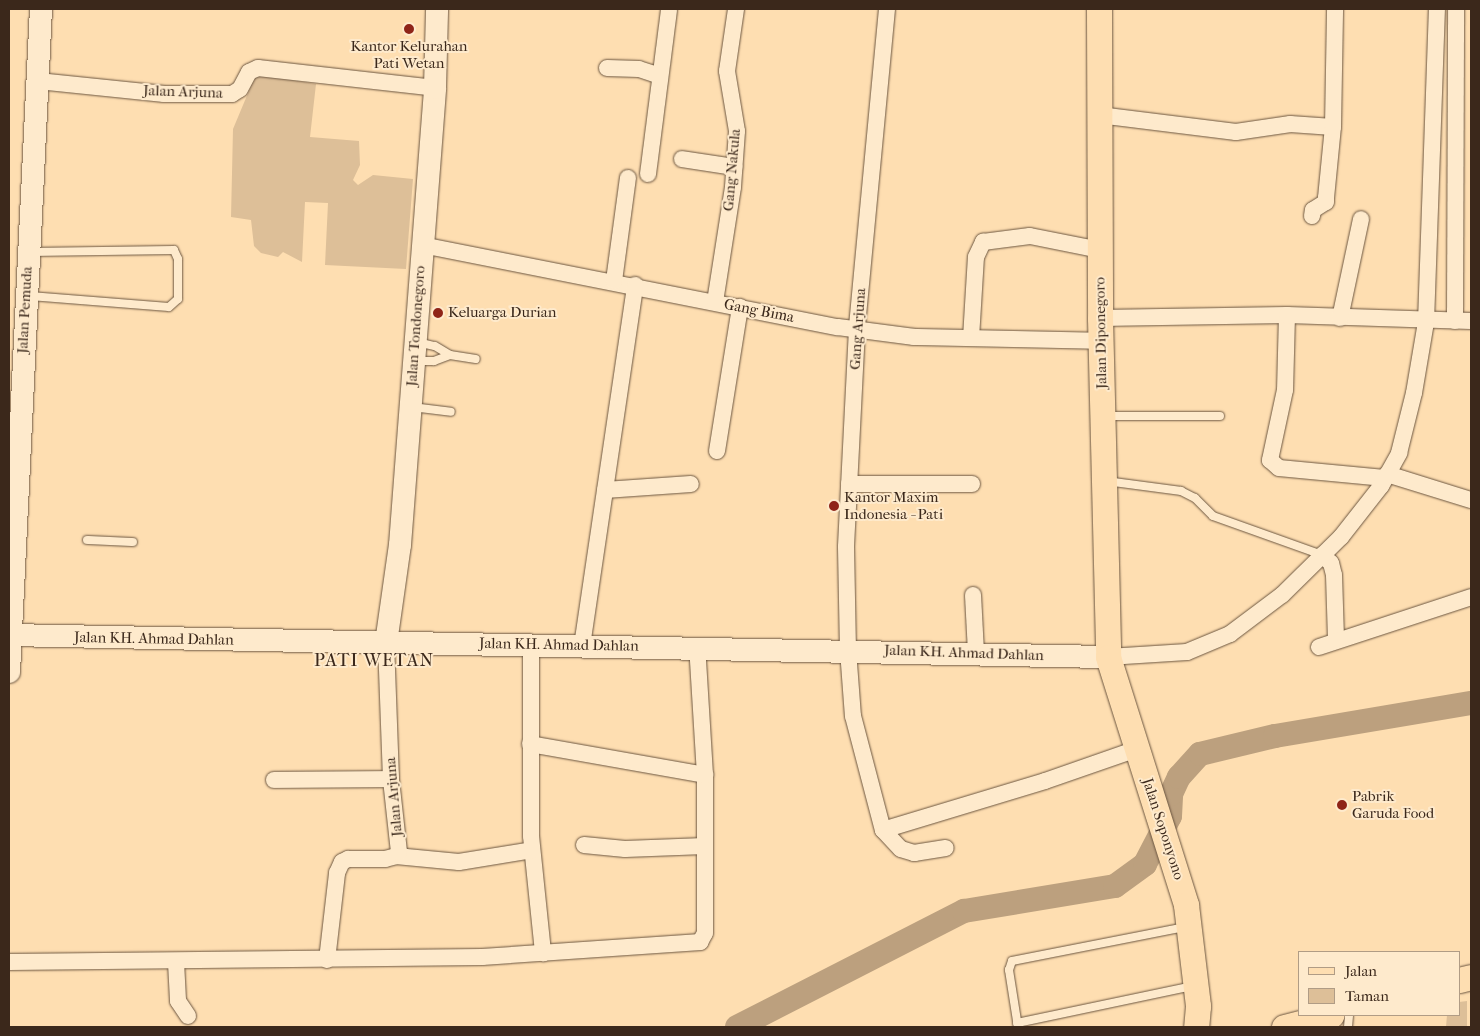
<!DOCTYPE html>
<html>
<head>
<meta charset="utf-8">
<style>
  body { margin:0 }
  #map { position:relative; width:1480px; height:1036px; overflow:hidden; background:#fedeb1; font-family:"IM FELL French Canon",serif }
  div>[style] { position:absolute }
  .green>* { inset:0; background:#ddbf98 }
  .river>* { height:24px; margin:-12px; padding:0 12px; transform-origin:12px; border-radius:12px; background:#bca07e }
  .roads { filter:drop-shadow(0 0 1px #6c5640) drop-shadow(0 0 1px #6c5640) }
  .lane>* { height:8px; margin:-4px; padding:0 4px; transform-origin:4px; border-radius:4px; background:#feeacc }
  .street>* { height:16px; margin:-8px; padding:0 8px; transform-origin:8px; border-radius:8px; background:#feeacc }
  .secondary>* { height:22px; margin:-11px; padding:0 11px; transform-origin:11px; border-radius:11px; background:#feeacc }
  .primary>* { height:25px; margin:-12.5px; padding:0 12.5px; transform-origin:12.5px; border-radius:12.5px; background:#fedeb1 }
  .dots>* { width:14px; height:14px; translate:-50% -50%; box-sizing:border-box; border:2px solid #feeacc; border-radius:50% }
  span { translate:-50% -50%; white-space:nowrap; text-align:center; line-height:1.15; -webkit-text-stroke:4px #feeacc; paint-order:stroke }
  .poi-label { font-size:15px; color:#3b281b }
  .left { translate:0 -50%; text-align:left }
  .street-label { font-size:15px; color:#3b281b }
  .quarter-label { font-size:18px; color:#3b281b; letter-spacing:1px }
  .frame { position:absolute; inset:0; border:10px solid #3b281b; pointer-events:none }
  .legend { position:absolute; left:1298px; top:951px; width:162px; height:65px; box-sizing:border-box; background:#feeacc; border:1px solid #b09c85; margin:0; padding:6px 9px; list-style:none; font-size:15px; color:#3b281b }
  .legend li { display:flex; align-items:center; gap:10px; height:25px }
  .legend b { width:25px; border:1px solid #b09c85 }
</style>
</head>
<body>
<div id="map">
  <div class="green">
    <i style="clip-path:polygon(256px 74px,316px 84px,310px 137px,359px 141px,360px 165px,353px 180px,358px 185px,373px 175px,413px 179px,406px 269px,325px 265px,328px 203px,305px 202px,302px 262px,283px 252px,278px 257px,261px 253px,254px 246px,251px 220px,231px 217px,233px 129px)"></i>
    <i style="clip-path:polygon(1467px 1001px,1467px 1027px,1446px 1027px,1447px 1015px,1459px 1015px,1459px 1002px)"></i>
  </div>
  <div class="river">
    <i style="left:737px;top:1027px;width:255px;rotate:-27.1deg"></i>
    <i style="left:964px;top:911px;width:153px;rotate:-9.4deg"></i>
    <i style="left:1115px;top:886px;width:37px;rotate:-36deg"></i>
    <i style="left:1145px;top:864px;width:54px;rotate:-62.5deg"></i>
    <i style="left:1170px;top:816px;width:22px;rotate:-87deg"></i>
    <i style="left:1171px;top:794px;width:19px;rotate:-65deg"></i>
    <i style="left:1179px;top:777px;width:31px;rotate:-48deg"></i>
    <i style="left:1200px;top:754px;width:77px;rotate:-13.5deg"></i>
    <i style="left:1275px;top:736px;width:199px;rotate:-9.6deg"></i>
  </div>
  <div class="roads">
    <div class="lane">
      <i style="left:30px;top:296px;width:139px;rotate:4.5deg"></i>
      <i style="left:169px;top:307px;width:12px;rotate:-42deg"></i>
      <i style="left:178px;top:299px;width:40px;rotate:-90deg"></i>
      <i style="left:178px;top:259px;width:10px;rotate:-114deg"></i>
      <i style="left:174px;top:250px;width:144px;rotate:179.2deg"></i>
      <i style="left:417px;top:342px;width:18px;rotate:13deg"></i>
      <i style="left:435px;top:346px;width:17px;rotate:31deg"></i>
      <i style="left:415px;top:361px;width:19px"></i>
      <i style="left:434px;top:361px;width:17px;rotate:-21deg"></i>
      <i style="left:450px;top:355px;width:26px;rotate:9deg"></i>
      <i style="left:412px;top:407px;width:39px;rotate:7deg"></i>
      <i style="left:1105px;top:416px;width:115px"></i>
      <i style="left:1106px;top:481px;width:76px;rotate:7.6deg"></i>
      <i style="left:1181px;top:491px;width:16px;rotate:27deg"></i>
      <i style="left:1195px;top:498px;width:25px;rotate:45deg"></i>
      <i style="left:1213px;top:516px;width:116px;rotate:19.7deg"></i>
      <i style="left:87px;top:540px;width:46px;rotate:2.5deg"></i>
      <i style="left:1017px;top:1023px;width:179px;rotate:-11.9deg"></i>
      <i style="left:1018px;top:1027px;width:58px;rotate:-99deg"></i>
      <i style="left:1009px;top:970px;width:9px;rotate:-72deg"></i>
      <i style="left:1012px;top:961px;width:177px;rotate:-11.1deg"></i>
      <i style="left:1348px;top:1027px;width:12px;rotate:-85deg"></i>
    </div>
    <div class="street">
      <i style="left:887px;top:9px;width:321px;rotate:95.4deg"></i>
      <i style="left:857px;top:329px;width:218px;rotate:92.9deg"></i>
      <i style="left:846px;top:547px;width:103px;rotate:88.9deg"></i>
      <i style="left:848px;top:650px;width:66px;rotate:85.7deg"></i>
      <i style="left:853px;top:716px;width:118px;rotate:75.3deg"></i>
      <i style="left:883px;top:830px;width:169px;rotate:-16.8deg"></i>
      <i style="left:1045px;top:781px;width:97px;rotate:-19.2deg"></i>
      <i style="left:607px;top:68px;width:32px;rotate:2deg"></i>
      <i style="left:639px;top:69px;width:22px;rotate:18deg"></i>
      <i style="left:38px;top:81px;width:127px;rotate:5.9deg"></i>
      <i style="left:164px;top:94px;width:68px"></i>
      <i style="left:232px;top:94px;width:9px;rotate:-32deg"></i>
      <i style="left:240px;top:89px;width:19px;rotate:-62deg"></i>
      <i style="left:249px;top:72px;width:10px;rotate:-24deg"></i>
      <i style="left:258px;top:68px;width:178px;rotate:6.4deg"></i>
      <i style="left:1099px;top:115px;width:138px;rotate:7.1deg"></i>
      <i style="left:1236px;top:132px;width:55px;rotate:-8.4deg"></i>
      <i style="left:1290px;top:124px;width:43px;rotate:4deg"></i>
      <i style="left:682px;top:159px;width:53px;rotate:8.7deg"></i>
      <i style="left:648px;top:174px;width:165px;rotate:-82.7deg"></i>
      <i style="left:1312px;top:216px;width:6px;rotate:-81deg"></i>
      <i style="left:1313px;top:210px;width:15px;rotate:-32deg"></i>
      <i style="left:1326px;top:202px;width:4px;rotate:-90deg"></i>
      <i style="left:1326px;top:198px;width:71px;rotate:-84.4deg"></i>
      <i style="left:1333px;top:127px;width:118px;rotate:-89deg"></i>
      <i style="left:422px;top:245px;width:424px;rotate:11.2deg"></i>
      <i style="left:838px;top:327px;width:77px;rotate:7.5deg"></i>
      <i style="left:914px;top:337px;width:187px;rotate:1.2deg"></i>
      <i style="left:614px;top:281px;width:104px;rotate:-82.3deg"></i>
      <i style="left:715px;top:302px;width:116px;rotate:-81.1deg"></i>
      <i style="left:733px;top:187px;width:56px;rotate:-85.9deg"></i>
      <i style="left:737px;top:131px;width:61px;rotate:-99.5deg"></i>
      <i style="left:727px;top:71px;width:63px;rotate:-81.7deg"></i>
      <i style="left:1287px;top:315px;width:75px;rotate:91.5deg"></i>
      <i style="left:1285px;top:390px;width:72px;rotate:102.1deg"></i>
      <i style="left:1270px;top:460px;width:12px;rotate:42deg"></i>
      <i style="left:1279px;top:468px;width:106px;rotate:5.4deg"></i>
      <i style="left:1100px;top:318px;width:187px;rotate:-0.9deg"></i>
      <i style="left:1287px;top:315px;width:184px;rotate:1.9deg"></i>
      <i style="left:1340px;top:318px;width:101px;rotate:-78deg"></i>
      <i style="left:1455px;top:321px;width:312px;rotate:-89.8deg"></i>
      <i style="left:971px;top:338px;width:81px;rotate:-86.5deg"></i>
      <i style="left:976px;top:257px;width:17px;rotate:-65deg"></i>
      <i style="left:983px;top:242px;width:47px;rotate:-7.3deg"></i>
      <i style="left:1030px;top:236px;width:71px;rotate:11.3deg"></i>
      <i style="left:717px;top:451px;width:146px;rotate:-80.9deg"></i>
      <i style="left:1387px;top:474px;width:88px;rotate:17.2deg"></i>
      <i style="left:849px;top:484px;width:123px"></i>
      <i style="left:605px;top:490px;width:86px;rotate:-4deg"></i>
      <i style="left:1322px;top:555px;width:12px;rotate:42deg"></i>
      <i style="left:1331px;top:563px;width:12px;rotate:76deg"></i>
      <i style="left:1334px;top:575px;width:64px;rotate:88.2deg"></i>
      <i style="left:973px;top:595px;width:58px;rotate:87deg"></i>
      <i style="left:531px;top:645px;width:191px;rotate:90deg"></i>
      <i style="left:531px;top:836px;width:118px;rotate:84.1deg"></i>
      <i style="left:582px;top:646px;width:365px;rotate:-81.6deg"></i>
      <i style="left:1319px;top:647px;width:160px;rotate:-18.2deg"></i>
      <i style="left:1108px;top:657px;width:79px;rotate:-3.6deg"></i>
      <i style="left:1187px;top:652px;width:47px;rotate:-22.7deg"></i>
      <i style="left:1230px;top:634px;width:65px;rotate:-36.9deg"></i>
      <i style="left:1282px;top:595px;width:83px;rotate:-44.5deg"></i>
      <i style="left:1341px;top:537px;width:65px;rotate:-51.9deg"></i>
      <i style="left:1381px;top:486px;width:38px;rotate:-61deg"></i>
      <i style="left:1399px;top:453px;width:62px;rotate:-76deg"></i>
      <i style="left:1414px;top:393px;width:72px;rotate:-80.4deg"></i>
      <i style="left:1426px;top:322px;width:313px;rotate:-88deg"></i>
      <i style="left:530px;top:744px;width:178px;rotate:10deg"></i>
      <i style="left:274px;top:780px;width:117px;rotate:-0.5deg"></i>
      <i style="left:883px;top:830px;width:26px;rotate:47deg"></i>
      <i style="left:901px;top:849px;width:14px;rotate:17deg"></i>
      <i style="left:914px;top:853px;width:32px;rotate:-9deg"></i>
      <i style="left:584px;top:845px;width:41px;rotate:5.6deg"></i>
      <i style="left:625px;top:849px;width:80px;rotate:-2.1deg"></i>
      <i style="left:396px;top:856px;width:63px;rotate:5.4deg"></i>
      <i style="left:459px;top:862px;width:74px;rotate:-9.3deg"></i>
      <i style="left:327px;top:960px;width:88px;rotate:-83.4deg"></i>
      <i style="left:337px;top:873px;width:12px;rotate:-66deg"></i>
      <i style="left:342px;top:862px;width:7px;rotate:-27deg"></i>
      <i style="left:348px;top:859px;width:37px"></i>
      <i style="left:385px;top:859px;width:11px;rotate:-15deg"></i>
      <i style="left:396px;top:856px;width:5px;rotate:-53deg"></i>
      <i style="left:399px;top:852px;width:73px;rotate:-96.3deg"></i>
      <i style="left:391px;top:779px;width:136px;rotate:-92.1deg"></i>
      <i style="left:9px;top:962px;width:473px;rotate:-0.6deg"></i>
      <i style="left:482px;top:957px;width:219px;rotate:-3.9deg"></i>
      <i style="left:700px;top:942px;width:10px;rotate:-61deg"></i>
      <i style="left:705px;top:933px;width:158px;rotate:-90deg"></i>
      <i style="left:705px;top:775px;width:129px;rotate:-93.5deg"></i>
      <i style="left:176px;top:962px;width:39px;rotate:87deg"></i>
      <i style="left:178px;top:1001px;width:18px;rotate:56deg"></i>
    </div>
    <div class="secondary">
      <i style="left:9px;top:635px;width:1099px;rotate:1.15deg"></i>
      <i style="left:386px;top:643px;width:99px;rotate:-81.9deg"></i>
      <i style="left:400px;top:545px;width:458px;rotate:-85.6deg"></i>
      <i style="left:435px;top:88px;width:79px;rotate:-88.5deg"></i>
      <i style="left:9px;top:672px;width:664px;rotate:-87.24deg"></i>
    </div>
    <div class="primary">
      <i style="left:1099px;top:9px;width:309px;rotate:89.8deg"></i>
      <i style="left:1100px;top:318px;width:339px;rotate:88.6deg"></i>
      <i style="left:1108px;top:657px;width:260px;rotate:72.5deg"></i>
      <i style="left:1186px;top:905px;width:102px;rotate:83.2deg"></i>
      <i style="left:1198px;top:1006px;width:21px;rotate:95deg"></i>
      <i style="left:1459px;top:980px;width:12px;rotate:-14deg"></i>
      <i style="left:1284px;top:1027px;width:49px;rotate:-14.3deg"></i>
    </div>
  </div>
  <div class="dots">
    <i style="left:409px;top:29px;background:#8f2418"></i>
    <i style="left:438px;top:313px;background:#8f2418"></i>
    <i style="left:834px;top:506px;background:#8f2418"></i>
    <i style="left:1342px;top:805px;background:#8f2418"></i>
  </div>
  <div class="poi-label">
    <span style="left:409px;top:55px">Kantor Kelurahan<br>Pati Wetan</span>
    <span class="left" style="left:448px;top:313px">Keluarga Durian</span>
    <span class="left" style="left:844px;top:506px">Kantor Maxim<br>Indonesia - Pati</span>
    <span class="left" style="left:1352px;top:805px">Pabrik<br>Garuda Food</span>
  </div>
  <div class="street-label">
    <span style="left:183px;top:92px;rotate:2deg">Jalan Arjuna</span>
    <span style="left:732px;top:170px;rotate:-85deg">Gang Nakula</span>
    <span style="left:25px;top:310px;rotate:-87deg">Jalan Pemuda</span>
    <span style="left:759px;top:311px;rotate:11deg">Gang Bima</span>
    <span style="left:416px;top:326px;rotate:-86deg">Jalan Tondonegoro</span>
    <span style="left:858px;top:329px;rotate:-86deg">Gang Arjuna</span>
    <span style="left:1101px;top:333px;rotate:-91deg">Jalan Diponegoro</span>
    <span style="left:154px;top:639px;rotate:1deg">Jalan KH. Ahmad Dahlan</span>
    <span style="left:559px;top:645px;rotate:1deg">Jalan KH. Ahmad Dahlan</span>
    <span style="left:964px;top:653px;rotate:2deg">Jalan KH. Ahmad Dahlan</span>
    <span style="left:394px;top:797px;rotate:-95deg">Jalan Arjuna</span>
    <span style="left:1163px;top:829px;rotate:72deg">Jalan Soponyono</span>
  </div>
  <div class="quarter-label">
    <span style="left:374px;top:661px">PATI WETAN</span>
  </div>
  <div class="frame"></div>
  <ul class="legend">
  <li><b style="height:6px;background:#fedeb1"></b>Jalan</li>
  <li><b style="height:14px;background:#ddbf98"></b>Taman</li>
  </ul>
</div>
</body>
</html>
